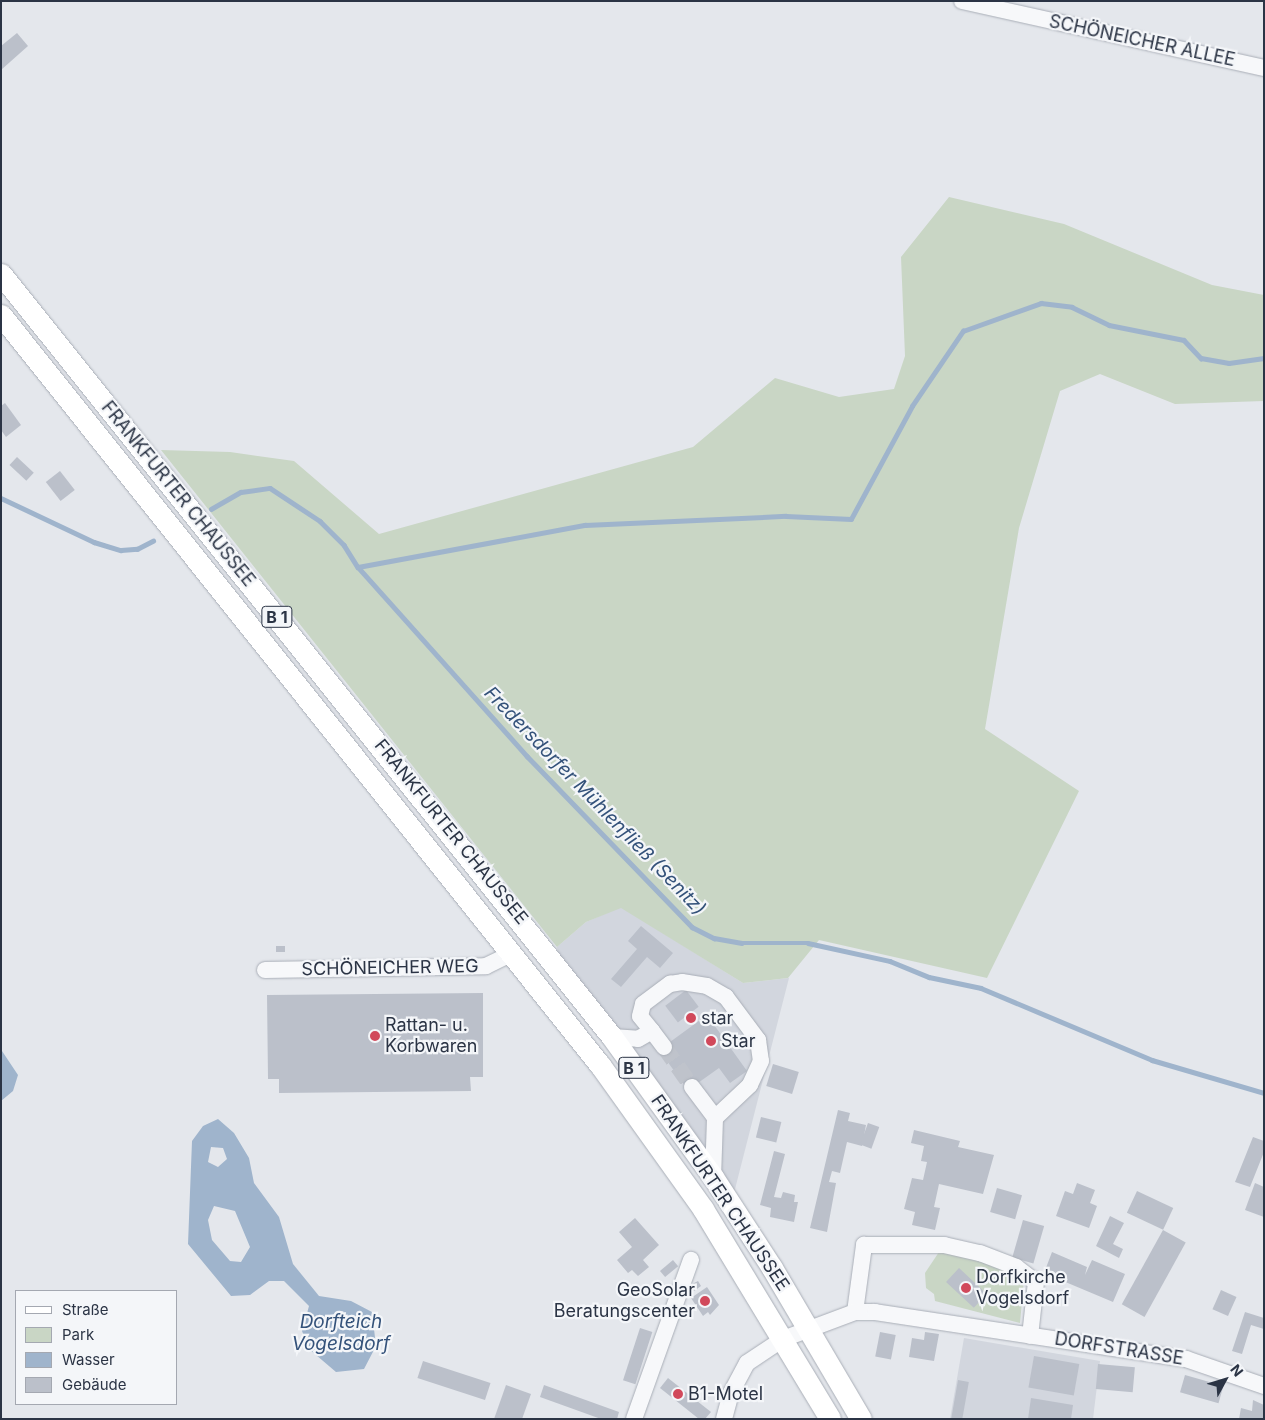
<!DOCTYPE html>
<html>
<head>
<meta charset="utf-8">
<style>
  body { margin:0 }
  #map { position:relative; width:1265px; height:1420px; overflow:hidden; background:#e4e7ec; font-family:Inter,sans-serif }
  div>[style] { position:absolute }
  .built>* { inset:0; background:#d2d6de }
  .green>* { inset:0; background:#c9d6c5 }
  .water>* { inset:0; background:#9fb4cc }
  .stream>* { height:4.5px; margin:-2.25px; padding:0 2.25px; transform-origin:2.25px; border-radius:2.25px; background:#9fb4cc }
  .building>* { inset:0; background:#bbc0ca; transform-origin:0 0 }
  .minor-tunnel>* { height:16px; margin-top:-8px; transform-origin:0; background:repeating-linear-gradient(90deg,#bfc3cb 0 16px,transparent 0 24px) }
  .roads { filter:drop-shadow(0 0 1px #a9aeb7) drop-shadow(0 0 1px #a9aeb7) }
  .minor>* { height:16px; margin:-8px; padding:0 8px; transform-origin:8px; border-radius:8px; background:#f7f8fa }
  .major>* { height:21px; margin:-10.5px; padding:0 10.5px; transform-origin:10.5px; border-radius:10.5px; background:#fff }
  .dots>* { width:14px; height:14px; translate:-50% -50%; box-sizing:border-box; border:2px solid #f4f6f9; border-radius:50% }
  span { translate:-50% -50%; white-space:nowrap; text-align:center; line-height:1.15; -webkit-text-stroke:4.5px #f4f6f9; paint-order:stroke }
  .shield-label span { padding:1px 4px; background:#f4f6f9; border:1px solid; border-radius:4px; -webkit-text-stroke-width:0 }
  .shield-label { font-size:16px; color:#2b3445; font-weight:700 }
  .street-label { font-size:18px; color:#2b3445 }
  .poi-label { font-size:18px; color:#2b3445 }
  .left { translate:0 -50%; text-align:left }
  .right { translate:-100% -50%; text-align:right }
  .water-label { font-size:19px; color:#34527a; font-style:italic }
  .frame { position:absolute; inset:0; border:2px solid #2b3445; pointer-events:none }
  .legend { position:absolute; left:15px; top:1290px; width:162px; height:115px; box-sizing:border-box; background:#f4f6f9; border:1px solid #a4a8b1; margin:0; padding:6px 9px; list-style:none; font-size:15px; color:#2b3445 }
  .legend li { display:flex; align-items:center; gap:10px; height:25px }
  .legend b { width:25px; border:1px solid #a4a8b1 }
  .north { position:absolute; left:1200px; top:1355px; width:50px; height:50px; -webkit-text-stroke:4px #f4f6f9; paint-order:stroke; rotate:51deg; font-size:14px; font-weight:700; line-height:20px; text-align:center; color:#2b3445 }
  .north::after { content:''; display:block; margin:auto; width:18px; height:22px; background:#2b3445; clip-path:polygon(50% 0,100% 100%,50% 72%,0 100%) }
</style>
</head>
<body>
<div id="map">
  <div class="built">
    <i style="clip-path:polygon(621px 907px,743px 983px,789px 978px,734px 1193px,559px 959px,557px 947px,586px 922px)"></i>
    <i style="clip-path:polygon(964px 1338px,1100px 1361px,1093px 1419px,950px 1419px)"></i>
  </div>
  <div class="green">
    <i style="clip-path:polygon(949px 197px,1064px 224px,1212px 285px,1264px 295px,1264px 401px,1175px 404px,1100px 374px,1060px 391px,1019px 528px,985px 729px,1079px 791px,987px 978px,819px 940px,788px 978px,743px 983px,621px 908px,586px 922px,557px 947px,161px 450px,230px 452px,294px 461px,379px 534px,693px 447px,775px 378px,839px 397px,894px 389px,905px 356px,901px 257px)"></i>
    <i style="clip-path:polygon(941px 1249px,978px 1253px,1024px 1279px,1020px 1323px,935px 1301px,934px 1294px,926px 1288px,925px 1273px)"></i>
  </div>
  <div class="water">
    <i style="clip-path:polygon(1px 1025px,2px 1051px,18px 1075px,13px 1091px,1px 1101px)"></i>
    <i style="clip-path:polygon(evenodd,218px 1119px,234px 1133px,249px 1158px,254px 1183px,279px 1217px,293px 1264px,319px 1296px,351px 1301px,372px 1312px,376px 1346px,364px 1369px,336px 1372px,309px 1349px,302px 1331px,309px 1306px,284px 1281px,269px 1281px,250px 1295px,231px 1296px,188px 1244px,192px 1141px,203px 1126px,218px 1119px,211px 1147px,223px 1148px,227px 1159px,218px 1167px,208px 1162px,211px 1147px,218px 1119px,214px 1206px,235px 1211px,250px 1247px,241px 1262px,230px 1261px,212px 1240px,208px 1220px,214px 1206px)"></i>
  </div>
  <div class="stream">
    <i style="left:1px;top:498px;width:103px;rotate:25.3deg"></i>
    <i style="left:94px;top:542px;width:28px;rotate:17deg"></i>
    <i style="left:121px;top:550px;width:16px;rotate:-4deg"></i>
    <i style="left:137px;top:549px;width:18px;rotate:-27deg"></i>
    <i style="left:211px;top:509px;width:34px;rotate:-30deg"></i>
    <i style="left:241px;top:492px;width:29px;rotate:-8deg"></i>
    <i style="left:270px;top:488px;width:60px;rotate:33.4deg"></i>
    <i style="left:320px;top:521px;width:34px;rotate:45deg"></i>
    <i style="left:344px;top:545px;width:26px;rotate:58deg"></i>
    <i style="left:358px;top:567px;width:254px;rotate:48.2deg"></i>
    <i style="left:527px;top:756px;width:238px;rotate:46deg"></i>
    <i style="left:692px;top:927px;width:25px;rotate:27deg"></i>
    <i style="left:714px;top:938px;width:28px;rotate:10deg"></i>
    <i style="left:742px;top:943px;width:66px"></i>
    <i style="left:808px;top:943px;width:84px;rotate:12.4deg"></i>
    <i style="left:890px;top:961px;width:42px;rotate:22.3deg"></i>
    <i style="left:929px;top:977px;width:53px;rotate:11.9deg"></i>
    <i style="left:981px;top:988px;width:186px;rotate:22.8deg"></i>
    <i style="left:1152px;top:1060px;width:117px;rotate:16.4deg"></i>
    <i style="left:358px;top:567px;width:231px;rotate:-10.5deg"></i>
    <i style="left:585px;top:525px;width:201px;rotate:-2.6deg"></i>
    <i style="left:786px;top:516px;width:65px;rotate:2.6deg"></i>
    <i style="left:851px;top:519px;width:128px;rotate:-61.6deg"></i>
    <i style="left:912px;top:406px;width:91px;rotate:-55.8deg"></i>
    <i style="left:963px;top:331px;width:83px;rotate:-19.7deg"></i>
    <i style="left:1041px;top:303px;width:31px;rotate:7deg"></i>
    <i style="left:1072px;top:307px;width:41px;rotate:25.9deg"></i>
    <i style="left:1109px;top:325px;width:76px;rotate:11.3deg"></i>
    <i style="left:1184px;top:340px;width:25px;rotate:47deg"></i>
    <i style="left:1201px;top:358px;width:28px;rotate:10deg"></i>
    <i style="left:1229px;top:363px;width:35px;rotate:-8deg"></i>
  </div>
  <div class="building">
    <i style="clip-path:polygon(17px 33px,28px 46px,1px 70px,1px 46px)"></i>
    <i style="clip-path:polygon(5px 403px,21px 425px,6px 437px,1px 430px,1px 406px)"></i>
    <i style="left:17px;top:457px;width:23px;height:11px;rotate:43deg"></i>
    <i style="left:60px;top:471px;width:24px;height:18px;rotate:52deg"></i>
    <i style="clip-path:polygon(641px 926px,673px 953px,660px 968px,647px 957px,621px 987px,611px 979px,637px 949px,628px 941px)"></i>
    <i style="left:276px;top:946px;width:9px;height:6px"></i>
    <i style="left:686px;top:990px;width:21px;height:26px;rotate:53deg"></i>
    <i style="clip-path:polygon(483px 993px,483px 1077px,470px 1077px,471px 1091px,279px 1093px,279px 1079px,268px 1079px,267px 995px)"></i>
    <i style="clip-path:polygon(707px 1015px,747px 1071px,730px 1083px,719px 1068px,688px 1090px,659px 1050px)"></i>
    <i style="left:773px;top:1064px;width:27px;height:23px;rotate:17deg"></i>
    <i style="clip-path:polygon(838px 1110px,850px 1113px,848px 1121px,866px 1125px,862px 1146px,847px 1142px,840px 1173px,832px 1171px,829px 1182px,836px 1183px,827px 1232px,810px 1228px)"></i>
    <i style="left:761px;top:1117px;width:21px;height:21px;rotate:14deg"></i>
    <i style="left:868px;top:1123px;width:12px;height:23px;rotate:20deg"></i>
    <i style="clip-path:polygon(914px 1130px,960px 1141px,958px 1147px,994px 1155px,983px 1194px,939px 1184px,934px 1207px,940px 1208px,935px 1230px,912px 1225px,915px 1212px,904px 1209px,912px 1178px,923px 1180px,927px 1162px,921px 1161px,924px 1146px,911px 1143px)"></i>
    <i style="clip-path:polygon(1253px 1137px,1264px 1141px,1264px 1152px,1250px 1187px,1235px 1182px)"></i>
    <i style="clip-path:polygon(774px 1151px,785px 1154px,774px 1197px,781px 1198px,783px 1192px,795px 1195px,794px 1202px,798px 1202px,794px 1222px,770px 1217px,771px 1208px,760px 1205px)"></i>
    <i style="clip-path:polygon(1077px 1183px,1095px 1190px,1090px 1203px,1097px 1206px,1089px 1228px,1056px 1216px,1065px 1191px,1073px 1194px)"></i>
    <i style="clip-path:polygon(1255px 1183px,1264px 1187px,1264px 1217px,1245px 1210px)"></i>
    <i style="left:997px;top:1188px;width:26px;height:25px;rotate:16deg"></i>
    <i style="left:1137px;top:1191px;width:40px;height:24px;rotate:25deg"></i>
    <i style="clip-path:polygon(1110px 1216px,1124px 1223px,1113px 1244px,1123px 1249px,1119px 1258px,1096px 1246px)"></i>
    <i style="clip-path:polygon(635px 1218px,659px 1245px,643px 1260px,649px 1267px,638px 1276px,632px 1270px,628px 1273px,617px 1260px,632px 1247px,619px 1232px)"></i>
    <i style="left:1023px;top:1220px;width:22px;height:39px;rotate:16deg"></i>
    <i style="left:1163px;top:1230px;width:26px;height:85px;rotate:29deg"></i>
    <i style="clip-path:polygon(1052px 1252px,1087px 1267px,1085px 1275px,1092px 1260px,1125px 1274px,1113px 1302px,1044px 1273px)"></i>
    <i style="left:673px;top:1260px;width:8px;height:17px;rotate:50deg"></i>
    <i style="left:959px;top:1268px;width:38px;height:19px;rotate:43deg"></i>
    <i style="clip-path:polygon(698px 1281px,701px 1286px,694px 1291px,690px 1285px)"></i>
    <i style="clip-path:polygon(707px 1287px,719px 1305px,710px 1315px,708px 1312px,703px 1316px,691px 1298px)"></i>
    <i style="left:1221px;top:1290px;width:17px;height:21px;rotate:24deg"></i>
    <i style="clip-path:polygon(1245px 1312px,1264px 1318px,1264px 1329px,1251px 1325px,1242px 1354px,1232px 1351px)"></i>
    <i style="left:640px;top:1328px;width:13px;height:55px;rotate:18deg"></i>
    <i style="left:880px;top:1332px;width:16px;height:25px;rotate:11deg"></i>
    <i style="clip-path:polygon(925px 1332px,939px 1334px,934px 1361px,909px 1357px,912px 1338px,924px 1340px)"></i>
    <i style="left:1034px;top:1356px;width:46px;height:32px;rotate:10deg"></i>
    <i style="left:423px;top:1361px;width:71px;height:18px;rotate:18deg"></i>
    <i style="left:1098px;top:1364px;width:37px;height:25px;rotate:5deg"></i>
    <i style="left:1185px;top:1375px;width:40px;height:18px;rotate:16deg"></i>
    <i style="clip-path:polygon(668px 1378px,711px 1412px,705px 1419px,699px 1419px,660px 1388px)"></i>
    <i style="left:958px;top:1380px;width:11px;height:39px;rotate:10deg"></i>
    <i style="clip-path:polygon(506px 1385px,531px 1394px,522px 1419px,494px 1419px)"></i>
    <i style="clip-path:polygon(544px 1385px,619px 1412px,617px 1419px,601px 1419px,540px 1397px)"></i>
    <i style="clip-path:polygon(1031px 1398px,1073px 1405px,1071px 1419px,1028px 1419px)"></i>
    <i style="clip-path:polygon(1253px 1400px,1264px 1405px,1264px 1419px,1239px 1419px,1241px 1408px,1252px 1411px)"></i>
  </div>
  <div class="minor-tunnel">
    <i style="left:664px;top:1047px;width:49px;rotate:55deg"></i>
  </div>
  <div class="roads">
    <div class="minor">
      <i style="left:962px;top:1px;width:309px;rotate:12.5deg"></i>
      <i style="left:265px;top:970px;width:221px;rotate:-1deg"></i>
      <i style="left:486px;top:966px;width:30px;rotate:-26deg"></i>
      <i style="left:652px;top:1031px;width:19px;rotate:-129deg"></i>
      <i style="left:640px;top:1016px;width:12px;rotate:-76deg"></i>
      <i style="left:643px;top:1004px;width:34px;rotate:-37deg"></i>
      <i style="left:670px;top:984px;width:12px;rotate:-9deg"></i>
      <i style="left:682px;top:982px;width:25px;rotate:9deg"></i>
      <i style="left:707px;top:986px;width:22px;rotate:30deg"></i>
      <i style="left:726px;top:997px;width:54px;rotate:53.3deg"></i>
      <i style="left:758px;top:1040px;width:21px;rotate:82deg"></i>
      <i style="left:761px;top:1061px;width:26px;rotate:115deg"></i>
      <i style="left:750px;top:1085px;width:48px;rotate:136.7deg"></i>
      <i style="left:612px;top:1037px;width:26px;rotate:4deg"></i>
      <i style="left:638px;top:1039px;width:16px;rotate:-30deg"></i>
      <i style="left:652px;top:1031px;width:20px;rotate:53deg"></i>
      <i style="left:692px;top:1087px;width:39px;rotate:53deg"></i>
      <i style="left:715px;top:1118px;width:59px;rotate:91.9deg"></i>
      <i style="left:855px;top:1312px;width:68px;rotate:-82.3deg"></i>
      <i style="left:864px;top:1245px;width:80px"></i>
      <i style="left:944px;top:1245px;width:37px;rotate:13deg"></i>
      <i style="left:980px;top:1253px;width:39px;rotate:21deg"></i>
      <i style="left:1016px;top:1267px;width:25px;rotate:37deg"></i>
      <i style="left:1036px;top:1282px;width:54px;rotate:96.3deg"></i>
      <i style="left:634px;top:1419px;width:169px;rotate:-70.3deg"></i>
      <i style="left:724px;top:1419px;width:27px;rotate:-75deg"></i>
      <i style="left:731px;top:1393px;width:34px;rotate:-62deg"></i>
      <i style="left:747px;top:1363px;width:43px;rotate:-33.7deg"></i>
      <i style="left:783px;top:1339px;width:77px;rotate:-20.6deg"></i>
      <i style="left:855px;top:1312px;width:20px"></i>
      <i style="left:875px;top:1312px;width:315px;rotate:8.6deg"></i>
      <i style="left:1186px;top:1359px;width:83px;rotate:19.1deg"></i>
    </div>
    <div class="major">
      <i style="left:1px;top:274px;width:977px;rotate:51.31deg"></i>
      <i style="left:612px;top:1037px;width:173px;rotate:54.2deg"></i>
      <i style="left:713px;top:1177px;width:108px;rotate:57deg"></i>
      <i style="left:772px;top:1268px;width:175px;rotate:59.5deg"></i>
      <i style="left:1px;top:315px;width:960px;rotate:51.39deg"></i>
      <i style="left:600px;top:1065px;width:177px;rotate:54.4deg"></i>
      <i style="left:703px;top:1209px;width:245px;rotate:58.8deg"></i>
    </div>
  </div>
  <div class="dots">
    <i style="left:691px;top:1018px;background:#d1495b"></i>
    <i style="left:375px;top:1036px;background:#d1495b"></i>
    <i style="left:711px;top:1041px;background:#d1495b"></i>
    <i style="left:966px;top:1288px;background:#d1495b"></i>
    <i style="left:705px;top:1301px;background:#d1495b"></i>
    <i style="left:678px;top:1394px;background:#d1495b"></i>
  </div>
  <div class="shield-label">
    <span style="left:277px;top:617px">B 1</span>
    <span style="left:634px;top:1068px">B 1</span>
  </div>
  <div class="street-label">
    <span style="left:1142px;top:41px;rotate:12deg">SCHÖNEICHER ALLEE</span>
    <span style="left:178px;top:494px;rotate:51deg">FRANKFURTER CHAUSSEE</span>
    <span style="left:451px;top:832px;rotate:51deg">FRANKFURTER CHAUSSEE</span>
    <span style="left:390px;top:968px;rotate:-1deg">SCHÖNEICHER WEG</span>
    <span style="left:720px;top:1193px;rotate:56deg">FRANKFURTER CHAUSSEE</span>
    <span style="left:1119px;top:1349px;rotate:9deg">DORFSTRASSE</span>
  </div>
  <div class="poi-label">
    <span class="left" style="left:701px;top:1018px">star</span>
    <span class="left" style="left:385px;top:1036px">Rattan- u.<br>Korbwaren</span>
    <span class="left" style="left:721px;top:1041px">Star</span>
    <span class="left" style="left:976px;top:1288px">Dorfkirche<br>Vogelsdorf</span>
    <span class="right" style="left:695px;top:1301px">GeoSolar<br>Beratungscenter</span>
    <span class="left" style="left:688px;top:1394px">B1-Motel</span>
  </div>
  <div class="water-label">
    <span style="left:595px;top:801px;rotate:46deg">Fredersdorfer Mühlenfließ (Senitz)</span>
    <span style="left:341px;top:1333px">Dorfteich<br>Vogelsdorf</span>
  </div>
  <div class="frame"></div>
  <ul class="legend">
  <li><b style="height:6px;background:#fff"></b>Straße</li>
  <li><b style="height:14px;background:#c9d6c5"></b>Park</li>
  <li><b style="height:14px;background:#9fb4cc"></b>Wasser</li>
  <li><b style="height:14px;background:#bbc0ca"></b>Gebäude</li>
  </ul>
  <div class="north">N</div>
</div>
</body>
</html>
